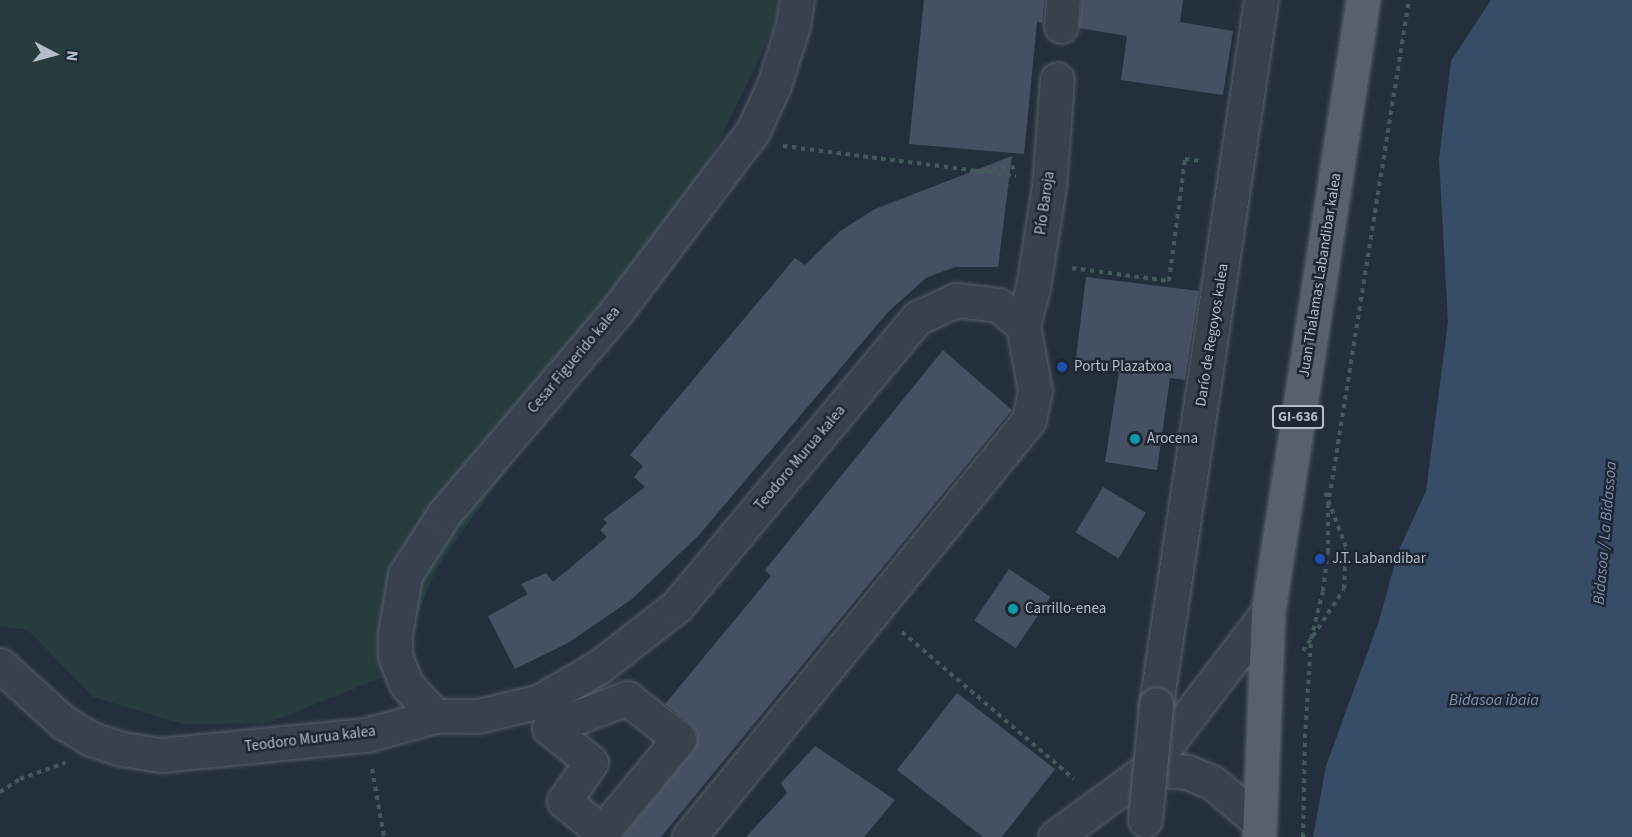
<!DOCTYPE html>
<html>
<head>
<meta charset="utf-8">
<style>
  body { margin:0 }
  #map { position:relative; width:1632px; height:837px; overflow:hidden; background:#242f3e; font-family:"Source Sans 3",sans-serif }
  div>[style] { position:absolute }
  .green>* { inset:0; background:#263c3f }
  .water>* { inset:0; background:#394c67 }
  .building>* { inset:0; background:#455162; transform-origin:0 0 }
  .path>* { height:4px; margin-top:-2px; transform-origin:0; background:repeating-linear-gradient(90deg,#44595c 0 4.5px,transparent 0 9px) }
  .roads { filter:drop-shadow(0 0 2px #565f6c) drop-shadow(0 0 2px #565f6c) }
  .minor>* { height:33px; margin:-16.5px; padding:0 16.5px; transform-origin:16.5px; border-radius:16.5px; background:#38414e }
  .major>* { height:33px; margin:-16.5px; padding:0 16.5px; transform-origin:16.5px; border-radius:16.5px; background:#56606e }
  .bridges { filter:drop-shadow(0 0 2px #565f6c) drop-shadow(0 0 2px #565f6c) }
  .minor-bridge>* { height:33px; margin:-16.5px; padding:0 16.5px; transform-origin:16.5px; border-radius:16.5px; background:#38414e }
  .dots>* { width:16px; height:16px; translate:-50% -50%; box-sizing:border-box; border:3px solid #1d2633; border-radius:50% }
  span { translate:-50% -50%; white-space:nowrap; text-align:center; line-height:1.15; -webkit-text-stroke:5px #1d2633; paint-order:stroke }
  .shield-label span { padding:2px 4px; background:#1d2633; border:2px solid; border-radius:4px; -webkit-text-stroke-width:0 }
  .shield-label { font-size:14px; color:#b4bcc9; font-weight:700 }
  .street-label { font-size:15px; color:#b4bcc9 }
  .poi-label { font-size:15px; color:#b4bcc9 }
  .left { translate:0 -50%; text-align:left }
  .water-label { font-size:16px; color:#7c92b1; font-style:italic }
  .north { position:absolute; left:24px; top:24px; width:60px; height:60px; -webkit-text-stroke:4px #1d2633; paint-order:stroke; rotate:96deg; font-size:16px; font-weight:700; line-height:24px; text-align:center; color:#b4bcc9 }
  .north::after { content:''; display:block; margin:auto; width:21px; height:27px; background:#b4bcc9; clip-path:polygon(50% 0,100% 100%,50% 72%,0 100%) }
</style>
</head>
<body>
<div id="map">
  <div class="green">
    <i style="clip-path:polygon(0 0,779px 0,775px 25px,676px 231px,438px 566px,391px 674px,268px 723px,183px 724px,93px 697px,28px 630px,0 626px)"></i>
  </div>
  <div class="water">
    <i style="clip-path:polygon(1491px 0,1632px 0,1632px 837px,1313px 837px,1326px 766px,1379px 621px,1398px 552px,1426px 491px,1448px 322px,1439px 159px,1451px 61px)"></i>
  </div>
  <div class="building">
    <i style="clip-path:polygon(924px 0,1044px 0,1042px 23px,1037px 22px,1024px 154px,909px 144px)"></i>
    <i style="clip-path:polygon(1082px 0,1183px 0,1180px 22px,1233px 31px,1223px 95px,1121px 80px,1127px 36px,1079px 28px)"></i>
    <i style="clip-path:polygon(1012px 156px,998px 267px,955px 267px,926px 278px,888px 312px,699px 535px,632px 599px,568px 643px,515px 669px,488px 616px,528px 594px,521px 584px,546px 573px,553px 582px,607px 537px,600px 530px,607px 523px,603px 519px,645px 487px,634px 477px,643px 466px,630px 455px,795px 258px,805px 265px,840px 231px,875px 209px)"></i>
    <i style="clip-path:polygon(1086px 277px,1199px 291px,1185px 380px,1170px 378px,1157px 470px,1105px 462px,1119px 372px,1075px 366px)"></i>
    <i style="clip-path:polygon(943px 350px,1012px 410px,661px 837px,622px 837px,693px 751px,697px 743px,697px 733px,691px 725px,665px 704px,771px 576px,765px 570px)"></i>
    <i style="left:1103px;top:487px;width:50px;height:53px;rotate:31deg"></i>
    <i style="left:1009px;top:569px;width:50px;height:62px;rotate:34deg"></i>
    <i style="clip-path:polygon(957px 693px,1055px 769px,1002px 837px,983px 837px,897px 770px)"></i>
    <i style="clip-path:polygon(815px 746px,895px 800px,864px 837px,746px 837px,787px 793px,781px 783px)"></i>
  </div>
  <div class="path">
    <i style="left:783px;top:146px;width:235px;rotate:7.3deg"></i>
    <i style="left:975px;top:171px;width:40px;rotate:-5.7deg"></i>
    <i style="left:1072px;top:268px;width:98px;rotate:7.6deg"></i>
    <i style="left:1169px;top:281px;width:123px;rotate:-82.5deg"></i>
    <i style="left:1185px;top:159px;width:16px;rotate:7deg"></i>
    <i style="left:902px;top:632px;width:226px;rotate:40.5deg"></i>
    <i style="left:1303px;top:651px;width:74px;rotate:-56.5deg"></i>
    <i style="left:1344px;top:589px;width:42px;rotate:-87.3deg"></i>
    <i style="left:1346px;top:547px;width:62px;rotate:-110.8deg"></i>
    <i style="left:372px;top:769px;width:69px;rotate:80deg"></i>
    <i style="left:0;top:792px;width:24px;rotate:-33deg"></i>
    <i style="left:20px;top:779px;width:48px;rotate:-19.6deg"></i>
    <i style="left:1303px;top:837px;width:99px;rotate:-88.8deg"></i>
    <i style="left:1305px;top:738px;width:99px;rotate:-86.5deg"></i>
    <i style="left:1311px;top:639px;width:49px;rotate:-76deg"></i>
    <i style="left:1323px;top:591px;width:38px;rotate:-83deg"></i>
    <i style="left:1328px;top:553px;width:47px;rotate:-90deg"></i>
    <i style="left:1328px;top:506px;width:512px;rotate:-80.91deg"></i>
  </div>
  <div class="roads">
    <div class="minor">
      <i style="left:1061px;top:26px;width:26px;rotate:-86deg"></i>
      <i style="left:1023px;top:325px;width:39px;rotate:-75deg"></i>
      <i style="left:1033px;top:287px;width:102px;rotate:-81deg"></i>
      <i style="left:1049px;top:186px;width:107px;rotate:-85.7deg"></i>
      <i style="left:0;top:665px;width:85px;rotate:42.1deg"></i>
      <i style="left:63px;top:722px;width:33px;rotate:31deg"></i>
      <i style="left:91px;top:739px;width:33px;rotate:18deg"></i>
      <i style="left:122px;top:749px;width:39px;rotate:9deg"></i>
      <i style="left:161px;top:755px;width:206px;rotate:-5.6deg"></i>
      <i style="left:366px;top:735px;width:72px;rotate:-15.4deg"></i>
      <i style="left:435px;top:716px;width:43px"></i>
      <i style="left:478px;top:716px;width:64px;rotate:-13.6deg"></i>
      <i style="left:540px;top:701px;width:69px;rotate:-30.3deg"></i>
      <i style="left:600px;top:666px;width:98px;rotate:-37.9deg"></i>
      <i style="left:677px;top:606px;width:375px;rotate:-50.2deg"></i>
      <i style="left:917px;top:318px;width:43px;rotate:-24.8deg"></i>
      <i style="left:956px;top:300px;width:42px;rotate:6.8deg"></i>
      <i style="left:998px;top:305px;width:32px;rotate:39deg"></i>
      <i style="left:1023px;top:325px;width:67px;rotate:79.7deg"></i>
      <i style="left:1035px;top:391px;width:30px;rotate:102deg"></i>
      <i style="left:1029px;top:420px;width:538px;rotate:129.19deg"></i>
      <i style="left:627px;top:698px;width:66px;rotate:38.3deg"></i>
      <i style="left:679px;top:739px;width:121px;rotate:129.6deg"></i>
      <i style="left:602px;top:832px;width:49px;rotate:-140.8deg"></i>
      <i style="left:564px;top:801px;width:47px;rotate:-55.3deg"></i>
      <i style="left:591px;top:762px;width:54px;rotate:-141deg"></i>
      <i style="left:549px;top:728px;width:84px;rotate:-21deg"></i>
      <i style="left:1156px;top:705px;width:713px;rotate:-81.53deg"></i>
      <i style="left:435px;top:716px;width:43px;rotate:-132.2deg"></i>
      <i style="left:406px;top:684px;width:31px;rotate:-111deg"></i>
      <i style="left:395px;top:655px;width:20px;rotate:-90deg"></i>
      <i style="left:395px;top:635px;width:61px;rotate:-80.5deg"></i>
      <i style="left:405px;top:575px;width:72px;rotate:-57.4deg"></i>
      <i style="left:444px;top:514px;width:265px;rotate:-49.6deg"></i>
      <i style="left:616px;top:312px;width:227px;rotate:-52.9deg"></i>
      <i style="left:753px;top:131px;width:51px;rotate:-65.5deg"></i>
      <i style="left:774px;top:85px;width:63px;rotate:-72.4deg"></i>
      <i style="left:793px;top:25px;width:25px;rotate:-81deg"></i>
      <i style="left:1148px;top:769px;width:39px;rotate:4deg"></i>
      <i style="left:1187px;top:772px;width:27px;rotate:22deg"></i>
      <i style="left:1212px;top:782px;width:62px;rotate:40.4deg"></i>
      <i style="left:1055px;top:837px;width:115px;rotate:-36.2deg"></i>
      <i style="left:1148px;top:769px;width:198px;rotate:-52.6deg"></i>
    </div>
    <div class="major">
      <i style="left:1259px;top:837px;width:225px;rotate:-87.7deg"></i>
      <i style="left:1268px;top:612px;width:619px;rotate:-81.18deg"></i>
    </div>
  </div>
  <div class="bridges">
    <div class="minor-bridge">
      <i style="left:1145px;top:820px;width:116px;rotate:-84.5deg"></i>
    </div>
  </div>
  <div class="dots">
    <i style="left:1062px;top:367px;background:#1a4fb4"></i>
    <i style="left:1135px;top:439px;background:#0f9aa8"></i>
    <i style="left:1320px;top:559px;background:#1a4fb4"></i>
    <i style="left:1013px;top:609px;background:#0f9aa8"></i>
  </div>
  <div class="shield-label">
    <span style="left:1298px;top:417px">GI-636</span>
  </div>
  <div class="street-label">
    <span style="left:1045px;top:203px;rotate:-82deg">Pío Baroja</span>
    <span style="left:1320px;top:275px;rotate:-81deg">Juan Thalamas Labandibar kalea</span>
    <span style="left:1212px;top:335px;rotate:-81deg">Darío de Regoyos kalea</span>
    <span style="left:574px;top:360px;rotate:-50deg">Cesar Figuerido kalea</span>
    <span style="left:800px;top:458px;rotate:-50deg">Teodoro Murua kalea</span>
    <span style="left:310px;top:739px;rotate:-7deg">Teodoro Murua kalea</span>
  </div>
  <div class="poi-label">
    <span class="left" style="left:1074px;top:367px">Portu Plazatxoa</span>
    <span class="left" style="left:1147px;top:439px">Arocena</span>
    <span class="left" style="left:1332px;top:559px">J.T. Labandibar</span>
    <span class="left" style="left:1025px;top:609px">Carrillo-enea</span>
  </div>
  <div class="water-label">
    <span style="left:1605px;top:533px;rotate:-85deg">Bidasoa / La Bidassoa</span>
    <span style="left:1494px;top:700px">Bidasoa ibaia</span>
  </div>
  <div class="north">N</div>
</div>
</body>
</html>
